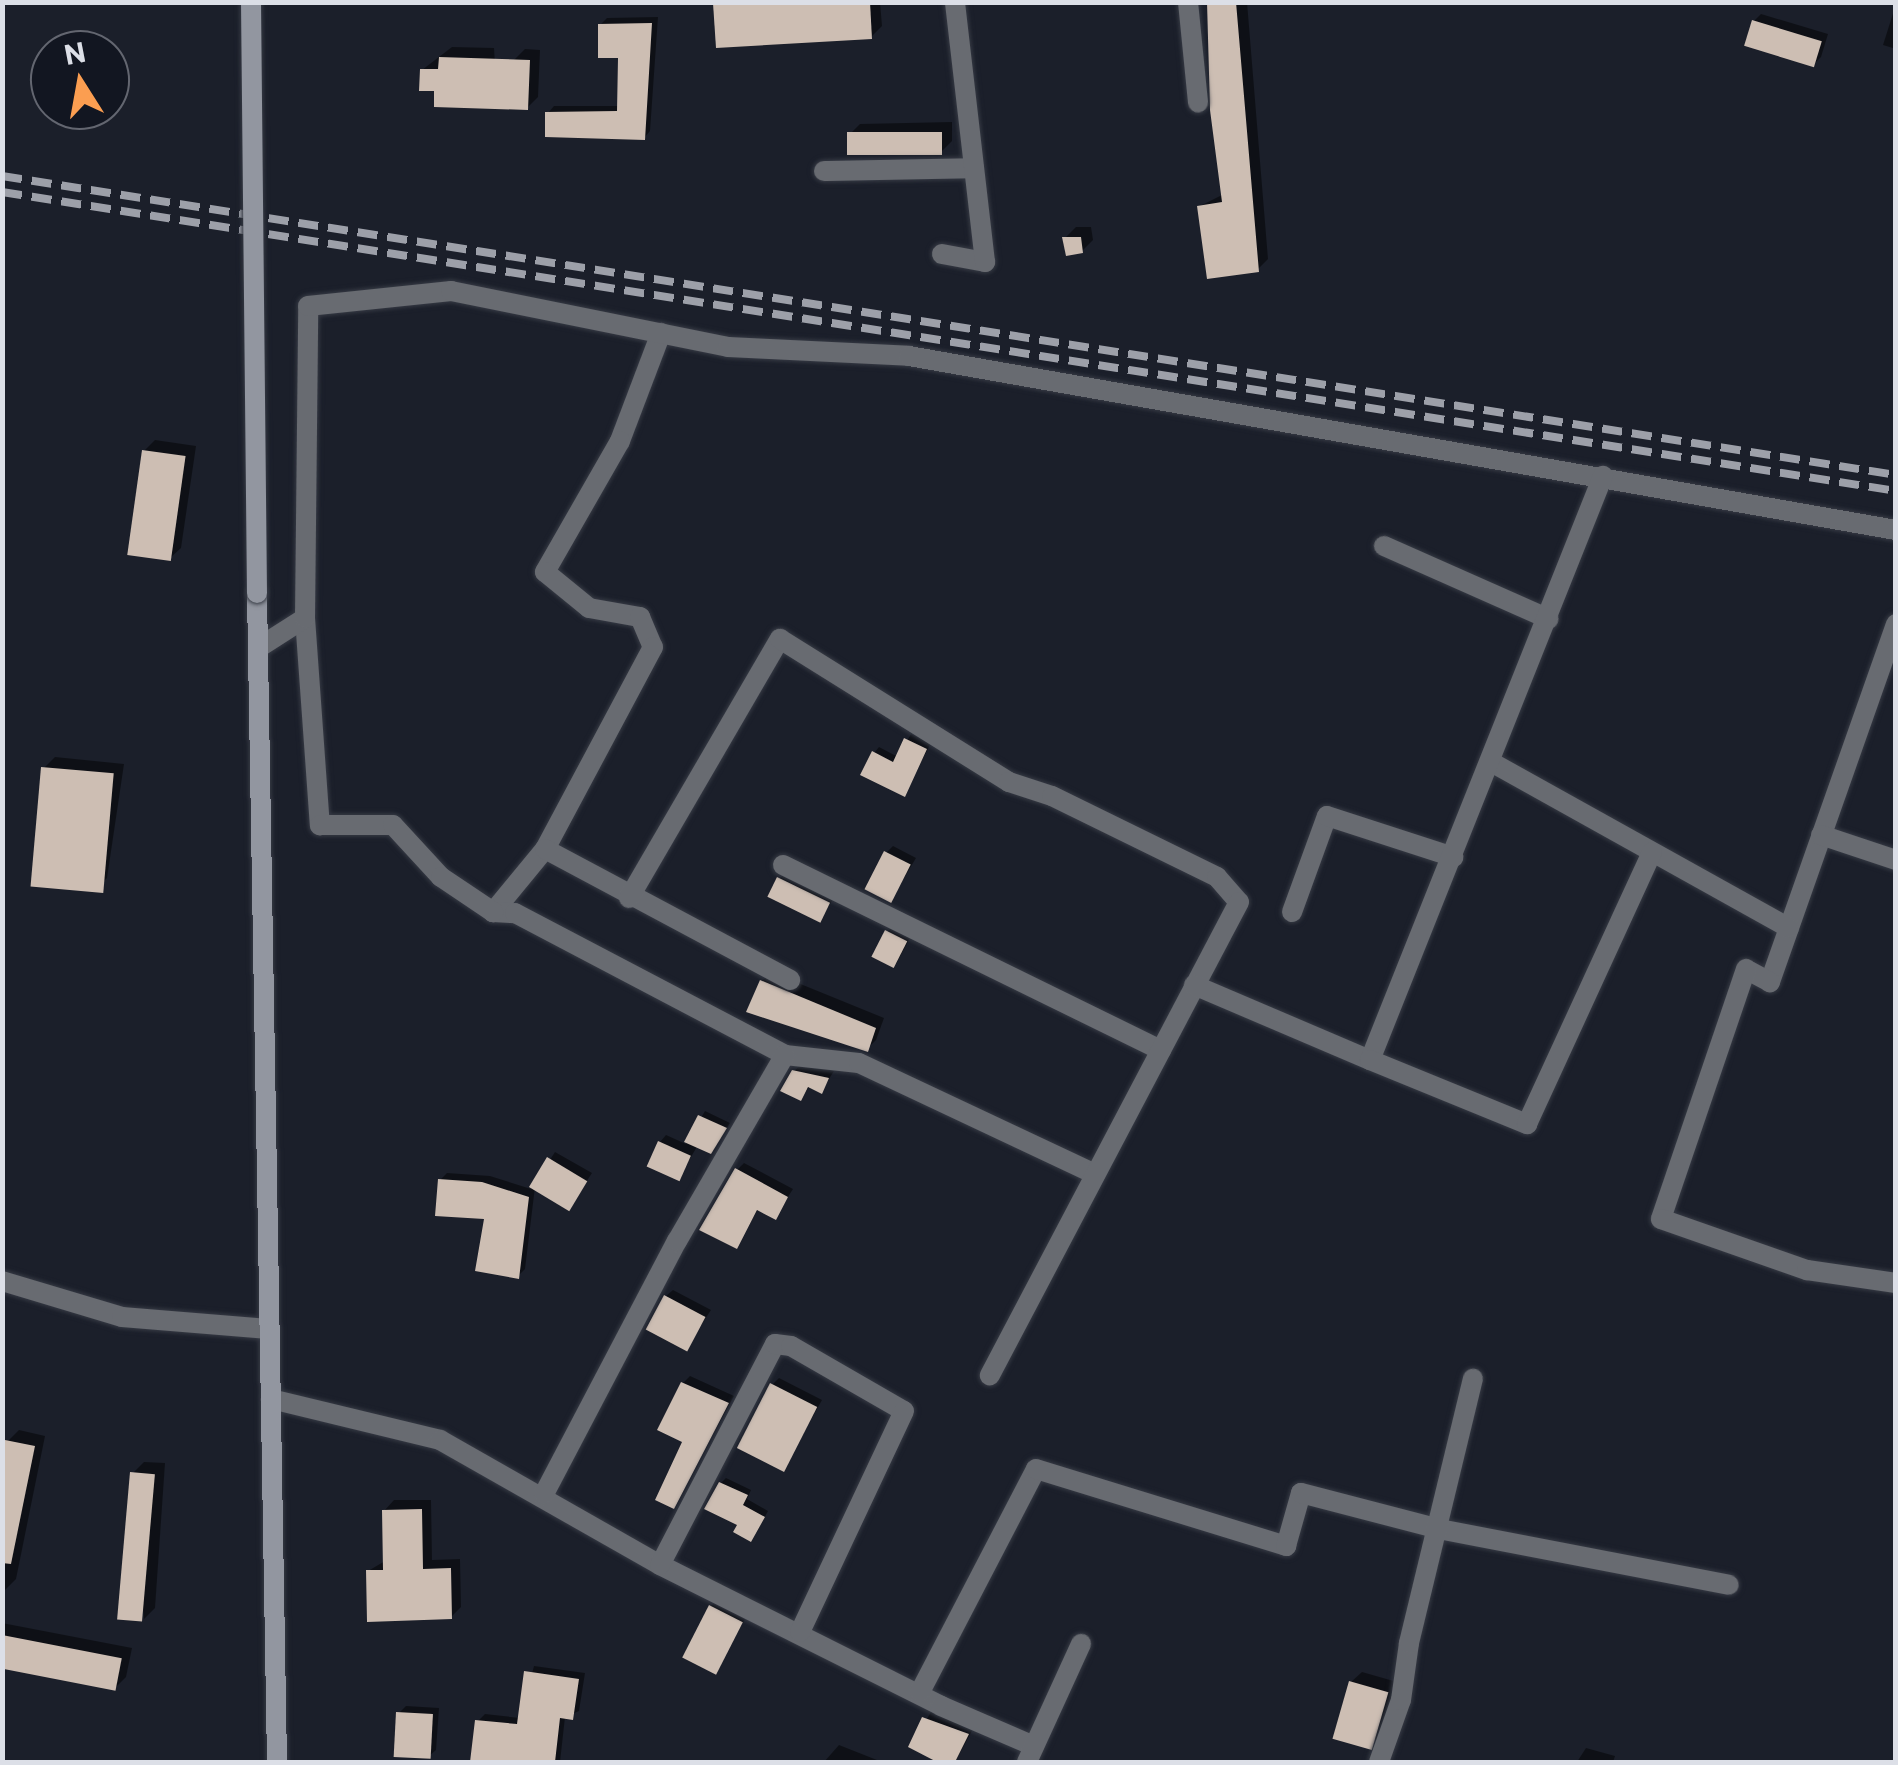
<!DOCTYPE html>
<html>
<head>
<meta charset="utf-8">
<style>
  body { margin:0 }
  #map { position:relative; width:1898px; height:1765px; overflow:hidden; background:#1b1f2a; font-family:Commissioner,sans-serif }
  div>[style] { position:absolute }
  .shadow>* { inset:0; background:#0007 }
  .building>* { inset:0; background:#cdbeb3; transform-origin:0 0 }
  .roads { filter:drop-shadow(0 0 2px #363a44) drop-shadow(0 0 2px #363a44) }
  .minor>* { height:20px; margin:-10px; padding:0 10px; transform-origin:10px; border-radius:10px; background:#686b71 }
  .secondary>* { height:20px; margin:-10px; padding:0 10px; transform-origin:10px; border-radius:10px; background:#9296a0 }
  .rail>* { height:8px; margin-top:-4px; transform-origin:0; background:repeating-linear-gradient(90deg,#9da0a9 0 20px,transparent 0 30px) }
  .bridges { filter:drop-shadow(0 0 2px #363a44) drop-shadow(0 0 2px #363a44) }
  .secondary-bridge>* { height:20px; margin:-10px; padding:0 10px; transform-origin:10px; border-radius:10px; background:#9296a0 }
  span { translate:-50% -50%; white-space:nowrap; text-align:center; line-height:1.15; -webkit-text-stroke:10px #121621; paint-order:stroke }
  .frame { position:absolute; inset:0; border:5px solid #dcdfe7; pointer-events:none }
  .north { position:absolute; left:30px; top:30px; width:100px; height:100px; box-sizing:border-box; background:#121621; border:2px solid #636670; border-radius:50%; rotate:349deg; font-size:28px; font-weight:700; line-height:40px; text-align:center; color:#dcdfe7 }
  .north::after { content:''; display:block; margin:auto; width:35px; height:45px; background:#fb9e51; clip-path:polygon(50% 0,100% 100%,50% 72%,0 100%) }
</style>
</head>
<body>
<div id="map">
  <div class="shadow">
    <i style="clip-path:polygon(880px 2px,882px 26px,871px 37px,716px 4px)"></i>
    <i style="clip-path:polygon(1209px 2px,1247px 2px,1268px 259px,1257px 270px,1200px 206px,1224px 194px)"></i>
    <i style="clip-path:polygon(1896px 4px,1896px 49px,1883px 45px)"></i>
    <i style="clip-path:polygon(1761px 14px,1828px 34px,1821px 57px,1814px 64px,1754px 21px)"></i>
    <i style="clip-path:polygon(658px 17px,650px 131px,644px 138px,548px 113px,554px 106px,620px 106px,620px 56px,600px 25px,607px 18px)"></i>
    <i style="clip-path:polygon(452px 47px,494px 48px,497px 96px,437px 89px,422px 70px)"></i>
    <i style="clip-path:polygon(525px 49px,540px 50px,538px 97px,527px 108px,514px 60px)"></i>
    <i style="clip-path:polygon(952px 122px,952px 141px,941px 152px,849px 135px,860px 124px)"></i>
    <i style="clip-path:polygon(1076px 227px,1091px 227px,1093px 240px,1082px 251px,1065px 238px)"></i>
    <i style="clip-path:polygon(155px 440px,196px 446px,181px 548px,170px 558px,144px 451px)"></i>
    <i style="clip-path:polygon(911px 734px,931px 743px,904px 794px,874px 753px,879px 747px,898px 757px)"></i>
    <i style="clip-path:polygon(55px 757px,124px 764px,107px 878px,96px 889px,44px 768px)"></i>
    <i style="clip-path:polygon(893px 846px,916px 858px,891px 900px,886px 853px)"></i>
    <i style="clip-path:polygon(785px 873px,834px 898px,820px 919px,779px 879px)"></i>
    <i style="clip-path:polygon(894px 925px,912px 934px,896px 964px,887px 932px)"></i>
    <i style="clip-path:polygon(771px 972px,884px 1018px,876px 1040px,867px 1049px,762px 981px)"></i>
    <i style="clip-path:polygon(802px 1064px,834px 1071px,821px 1091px,810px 1086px,801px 1098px,794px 1071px)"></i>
    <i style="clip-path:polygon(705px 1111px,730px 1123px,711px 1152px,698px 1145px,678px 1179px,660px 1142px,666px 1135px,686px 1144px)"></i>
    <i style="clip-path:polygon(555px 1152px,592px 1173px,569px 1208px,535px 1187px,525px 1269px,518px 1276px,487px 1217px,440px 1180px,447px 1173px,490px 1176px,531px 1189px)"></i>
    <i style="clip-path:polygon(744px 1163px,793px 1189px,775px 1217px,759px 1208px,736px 1246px,737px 1170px)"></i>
    <i style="clip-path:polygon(673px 1290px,711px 1310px,686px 1348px,666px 1296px)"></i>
    <i style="clip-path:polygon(690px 1376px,734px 1396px,673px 1506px,685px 1441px,683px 1383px)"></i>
    <i style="clip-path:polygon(779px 1378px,822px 1400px,783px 1469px,772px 1385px)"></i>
    <i style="clip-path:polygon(19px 1430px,45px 1436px,16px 1579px,5px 1590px,2px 1467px,8px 1441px)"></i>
    <i style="clip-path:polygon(144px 1462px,165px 1463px,155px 1608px,144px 1619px,133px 1473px)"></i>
    <i style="clip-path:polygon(726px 1478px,751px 1490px,747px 1499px,768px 1511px,756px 1533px,741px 1524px,721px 1483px)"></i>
    <i style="clip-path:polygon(394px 1500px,431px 1500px,432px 1560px,460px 1559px,461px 1607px,451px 1617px,368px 1571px,385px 1561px,384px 1511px)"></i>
    <i style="clip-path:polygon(722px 1596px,751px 1610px,712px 1671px,711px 1606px)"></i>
    <i style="clip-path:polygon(2px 1623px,132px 1648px,126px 1677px,115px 1688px,2px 1666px)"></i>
    <i style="clip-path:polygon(534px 1666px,585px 1673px,579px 1711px,565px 1717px,560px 1762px,473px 1762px,478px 1721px,485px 1714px,520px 1718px)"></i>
    <i style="clip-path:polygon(1362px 1672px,1397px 1682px,1379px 1736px,1368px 1747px,1351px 1682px)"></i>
    <i style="clip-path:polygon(406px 1706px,439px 1708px,436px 1750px,429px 1756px,399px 1713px)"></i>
    <i style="clip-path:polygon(931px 1712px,974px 1727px,955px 1762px,911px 1746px)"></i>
    <i style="clip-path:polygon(839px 1745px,882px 1762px,824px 1762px)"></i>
    <i style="clip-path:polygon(1586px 1748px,1615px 1756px,1613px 1762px,1577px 1762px)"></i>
  </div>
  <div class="building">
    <i style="clip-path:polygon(870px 2px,872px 39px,716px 48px,713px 3px)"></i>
    <i style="clip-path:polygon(1207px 2px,1236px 2px,1259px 272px,1207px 279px,1197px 206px,1222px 202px,1210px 110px)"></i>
    <i style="left:1752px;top:20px;width:73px;height:27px;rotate:17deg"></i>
    <i style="clip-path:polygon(652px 23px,645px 140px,545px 137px,545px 112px,617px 111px,618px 58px,598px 58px,598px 24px)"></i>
    <i style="clip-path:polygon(439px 57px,530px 60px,528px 110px,434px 107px,434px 91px,419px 91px,420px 69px,438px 69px)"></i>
    <i style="left:942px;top:132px;width:23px;height:95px;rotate:90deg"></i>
    <i style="clip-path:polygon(1062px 237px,1081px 237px,1083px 253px,1066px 256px)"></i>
    <i style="left:142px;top:450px;width:44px;height:106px;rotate:8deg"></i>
    <i style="clip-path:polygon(904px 738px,927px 749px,905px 797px,860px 775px,872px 751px,893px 762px)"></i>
    <i style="left:41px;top:767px;width:73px;height:120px;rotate:5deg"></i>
    <i style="left:884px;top:851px;width:30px;height:43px;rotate:27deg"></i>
    <i style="left:777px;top:877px;width:59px;height:22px;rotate:26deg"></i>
    <i style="left:885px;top:930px;width:25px;height:30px;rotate:27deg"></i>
    <i style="clip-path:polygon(760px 980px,876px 1028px,868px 1052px,746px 1012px)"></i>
    <i style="clip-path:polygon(792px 1070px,829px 1078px,822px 1094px,808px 1087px,801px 1101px,780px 1091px)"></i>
    <i style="clip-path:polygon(698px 1115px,727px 1128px,711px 1154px,684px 1142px)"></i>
    <i style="left:658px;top:1141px;width:36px;height:28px;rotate:24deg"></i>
    <i style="left:547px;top:1157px;width:47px;height:35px;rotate:31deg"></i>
    <i style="clip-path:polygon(735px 1168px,788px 1197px,776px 1220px,757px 1210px,737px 1249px,699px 1230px)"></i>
    <i style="clip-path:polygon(438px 1179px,482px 1182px,529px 1197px,519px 1279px,475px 1271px,484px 1219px,435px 1216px)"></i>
    <i style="left:664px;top:1295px;width:47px;height:39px;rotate:28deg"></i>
    <i style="clip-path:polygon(681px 1382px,729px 1403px,674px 1509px,655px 1500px,682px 1442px,657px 1430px)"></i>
    <i style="left:770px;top:1383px;width:53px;height:73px;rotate:27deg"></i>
    <i style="clip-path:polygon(5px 1440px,35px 1446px,11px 1564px,2px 1563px)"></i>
    <i style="left:130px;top:1472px;width:25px;height:148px;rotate:5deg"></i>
    <i style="clip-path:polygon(719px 1482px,748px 1495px,743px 1505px,765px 1517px,751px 1542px,733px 1532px,737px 1525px,704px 1509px)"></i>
    <i style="clip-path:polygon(422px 1509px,423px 1569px,451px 1568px,452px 1619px,367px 1622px,366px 1570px,383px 1570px,382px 1510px)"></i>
    <i style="left:709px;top:1605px;width:38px;height:59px;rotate:27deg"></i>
    <i style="left:2px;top:1635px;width:122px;height:33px;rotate:11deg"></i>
    <i style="clip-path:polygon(524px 1671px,579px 1679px,573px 1720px,560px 1718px,555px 1762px,470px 1762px,475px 1720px,517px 1724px)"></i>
    <i style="left:1349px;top:1681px;width:41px;height:60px;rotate:16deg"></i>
    <i style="left:396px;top:1712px;width:37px;height:45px;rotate:3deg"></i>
    <i style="clip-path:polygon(922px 1717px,969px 1734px,955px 1762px,937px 1762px,908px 1747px)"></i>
  </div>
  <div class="roads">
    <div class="minor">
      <i style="left:1188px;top:2px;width:101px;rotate:84.3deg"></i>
      <i style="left:824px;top:171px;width:150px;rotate:-1.1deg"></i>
      <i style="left:942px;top:254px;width:44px;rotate:10.5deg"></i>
      <i style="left:985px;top:262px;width:262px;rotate:-96.6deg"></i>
      <i style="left:661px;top:333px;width:116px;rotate:110.8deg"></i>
      <i style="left:620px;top:441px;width:151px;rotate:119.8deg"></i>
      <i style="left:545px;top:572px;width:57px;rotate:39.3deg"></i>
      <i style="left:589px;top:608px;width:52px;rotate:10deg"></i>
      <i style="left:640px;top:617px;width:33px;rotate:67deg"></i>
      <i style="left:653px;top:647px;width:229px;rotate:118.1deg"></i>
      <i style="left:545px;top:849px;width:82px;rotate:129.5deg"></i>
      <i style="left:493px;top:912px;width:22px;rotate:3deg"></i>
      <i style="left:515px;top:913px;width:305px;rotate:27.7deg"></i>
      <i style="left:785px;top:1055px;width:74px;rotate:6.2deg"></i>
      <i style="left:859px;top:1063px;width:261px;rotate:25.2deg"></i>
      <i style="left:1384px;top:546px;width:180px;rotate:23.9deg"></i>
      <i style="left:305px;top:618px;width:208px;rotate:85.9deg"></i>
      <i style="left:320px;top:825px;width:73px"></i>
      <i style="left:393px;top:825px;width:71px;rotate:47.3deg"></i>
      <i style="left:441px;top:877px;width:63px;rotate:33.9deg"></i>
      <i style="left:1896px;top:624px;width:380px;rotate:109.4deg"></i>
      <i style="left:1770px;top:982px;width:27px;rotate:-152deg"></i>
      <i style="left:1746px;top:969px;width:264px;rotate:108.8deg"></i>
      <i style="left:1661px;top:1219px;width:155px;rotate:19.3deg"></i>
      <i style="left:1807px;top:1270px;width:90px;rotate:8.3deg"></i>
      <i style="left:258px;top:648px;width:56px;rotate:-32.6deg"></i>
      <i style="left:305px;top:618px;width:312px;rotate:-89.4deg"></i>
      <i style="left:308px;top:306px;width:144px;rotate:-6deg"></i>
      <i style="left:451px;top:291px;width:283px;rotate:11.4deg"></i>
      <i style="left:728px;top:347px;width:181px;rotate:2.8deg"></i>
      <i style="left:909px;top:356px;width:1002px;rotate:10deg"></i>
      <i style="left:1491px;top:762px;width:341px;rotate:29.1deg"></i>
      <i style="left:1821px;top:835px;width:79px;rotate:18.4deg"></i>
      <i style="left:545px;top:849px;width:278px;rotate:28.1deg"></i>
      <i style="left:783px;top:865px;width:421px;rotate:26.1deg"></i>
      <i style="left:629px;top:898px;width:300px;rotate:-59.8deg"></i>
      <i style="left:780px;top:639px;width:270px;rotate:32deg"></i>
      <i style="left:1009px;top:782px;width:45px;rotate:18deg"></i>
      <i style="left:1052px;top:796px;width:184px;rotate:26.1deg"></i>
      <i style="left:1217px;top:877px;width:33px;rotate:49deg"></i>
      <i style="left:1239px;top:902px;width:535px;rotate:117.76deg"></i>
      <i style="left:1292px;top:912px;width:102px;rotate:-70deg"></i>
      <i style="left:1327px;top:816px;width:133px;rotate:18deg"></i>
      <i style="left:1194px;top:985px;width:191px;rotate:23.1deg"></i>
      <i style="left:1370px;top:1060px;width:629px;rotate:-68.25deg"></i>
      <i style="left:1370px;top:1060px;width:170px;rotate:22.2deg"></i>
      <i style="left:1527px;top:1124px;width:299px;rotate:-65.3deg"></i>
      <i style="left:2px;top:1281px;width:125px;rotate:16.7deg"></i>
      <i style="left:122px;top:1317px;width:147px;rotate:4.7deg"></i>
      <i style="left:271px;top:1399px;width:174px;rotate:13.6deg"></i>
      <i style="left:440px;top:1440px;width:253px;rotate:29.6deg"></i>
      <i style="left:660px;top:1565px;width:314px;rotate:26.6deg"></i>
      <i style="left:941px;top:1706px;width:101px;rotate:23.3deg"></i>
      <i style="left:544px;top:1494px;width:286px;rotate:-62.3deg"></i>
      <i style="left:677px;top:1241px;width:215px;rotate:-59.9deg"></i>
      <i style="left:660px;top:1565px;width:249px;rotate:-62.5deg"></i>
      <i style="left:775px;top:1344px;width:16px;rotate:7deg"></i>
      <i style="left:791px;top:1346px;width:130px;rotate:29.9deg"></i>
      <i style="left:904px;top:1411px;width:244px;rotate:115.2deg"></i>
      <i style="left:920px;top:1692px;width:251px;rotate:-62.5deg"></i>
      <i style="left:1036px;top:1469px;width:262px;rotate:17.1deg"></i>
      <i style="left:1286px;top:1546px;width:55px;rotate:-74.2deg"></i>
      <i style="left:1301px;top:1493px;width:143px;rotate:14.6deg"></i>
      <i style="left:1439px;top:1529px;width:295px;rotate:10.9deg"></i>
      <i style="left:1027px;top:1762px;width:130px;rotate:-65.4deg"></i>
      <i style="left:1379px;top:1762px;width:66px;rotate:-70.5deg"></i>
      <i style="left:1401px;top:1700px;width:58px;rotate:-82deg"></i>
      <i style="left:1409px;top:1643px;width:272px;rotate:-76.4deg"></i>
    </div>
    <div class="secondary">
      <i style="left:257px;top:593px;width:1169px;rotate:89.02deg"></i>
    </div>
  </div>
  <div class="rail">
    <i style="left:2px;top:176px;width:1917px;rotate:8.97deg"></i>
    <i style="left:2px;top:192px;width:1917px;rotate:8.97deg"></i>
  </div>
  <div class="bridges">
    <div class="secondary-bridge">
      <i style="left:251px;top:2px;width:591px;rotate:89.42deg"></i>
    </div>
  </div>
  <div class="frame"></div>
  <div class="north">N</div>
</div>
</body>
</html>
